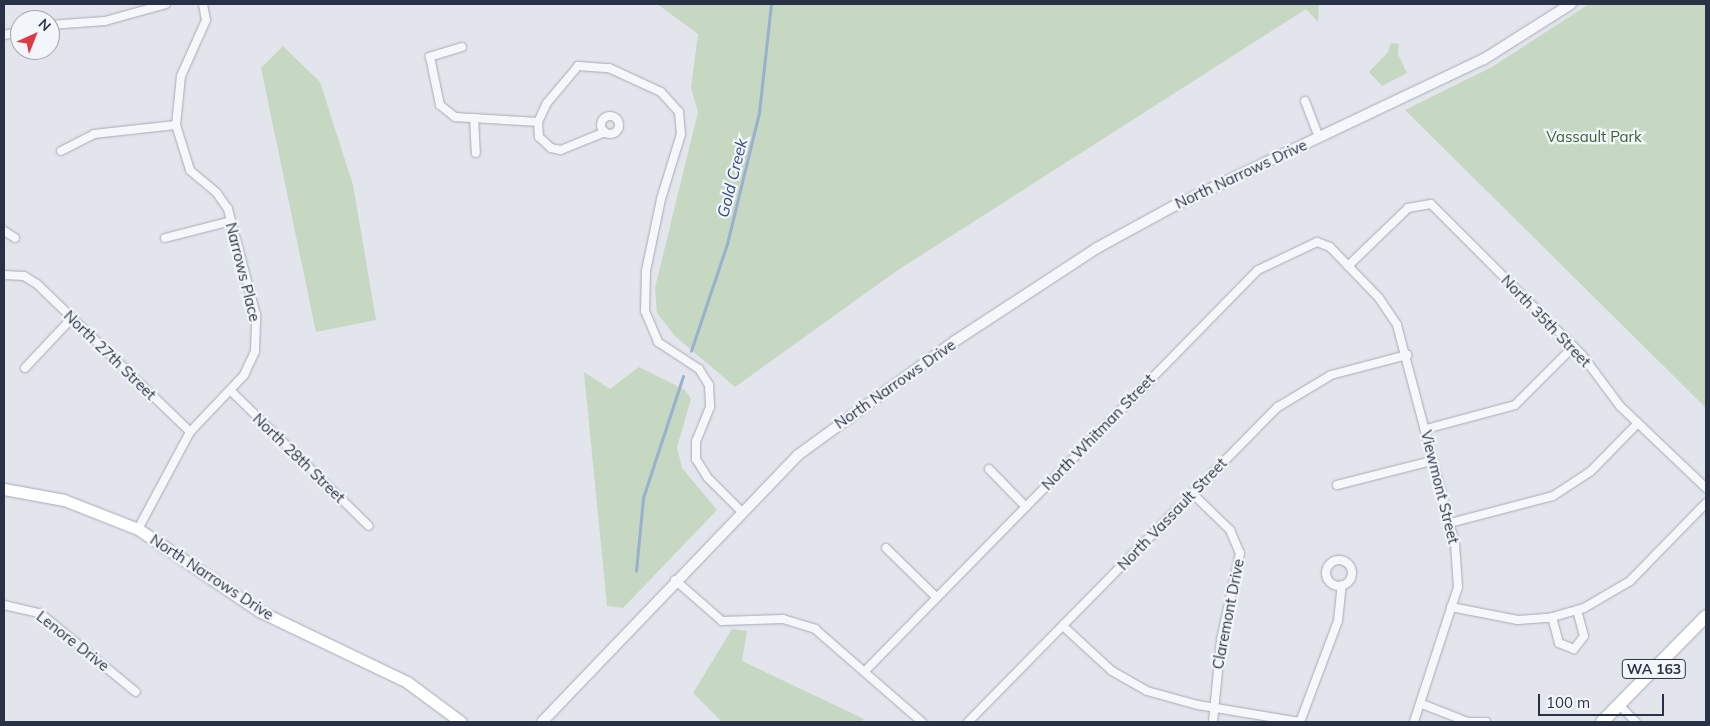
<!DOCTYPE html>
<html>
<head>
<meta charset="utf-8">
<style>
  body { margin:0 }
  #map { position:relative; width:1710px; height:726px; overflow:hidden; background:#e2e5ec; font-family:Mulish,sans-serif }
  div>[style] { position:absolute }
  .green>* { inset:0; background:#c6d7c2 }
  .stream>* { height:2.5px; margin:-1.25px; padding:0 1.25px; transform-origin:1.25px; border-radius:1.25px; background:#99b0d0 }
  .roads { filter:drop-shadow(0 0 1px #a6abb7) drop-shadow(0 0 1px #a6abb7) }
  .minor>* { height:8px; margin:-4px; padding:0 4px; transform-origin:4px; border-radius:4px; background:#f6f7fa }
  .minor>.ring { margin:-4px; padding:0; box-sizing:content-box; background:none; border:8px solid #f6f7fa; border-radius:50% }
  .tertiary>* { height:10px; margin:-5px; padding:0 5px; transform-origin:5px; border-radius:5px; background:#f6f7fa }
  .secondary>* { height:11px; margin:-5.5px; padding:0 5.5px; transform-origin:5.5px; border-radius:5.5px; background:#fff }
  .primary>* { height:12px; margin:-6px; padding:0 6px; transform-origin:6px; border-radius:6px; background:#fff }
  span { translate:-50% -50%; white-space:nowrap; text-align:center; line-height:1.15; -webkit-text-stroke:4.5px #f2f5f9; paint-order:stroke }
  .shield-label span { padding:1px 4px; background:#f2f5f9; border:1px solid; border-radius:4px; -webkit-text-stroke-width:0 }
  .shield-label { font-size:14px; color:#283146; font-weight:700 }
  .park-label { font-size:15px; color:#396433 }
  .street-label { font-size:15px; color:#283146 }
  .water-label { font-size:16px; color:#2d4b80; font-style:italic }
  .frame { position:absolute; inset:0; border:5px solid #283146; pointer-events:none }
  .north { position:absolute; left:10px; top:10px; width:50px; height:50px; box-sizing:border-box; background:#f2f5f9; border:1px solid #a1a7b1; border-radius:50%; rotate:44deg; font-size:14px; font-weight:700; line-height:20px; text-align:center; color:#283146 }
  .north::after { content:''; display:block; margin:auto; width:18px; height:22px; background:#de3a46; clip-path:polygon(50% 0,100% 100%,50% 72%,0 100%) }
  .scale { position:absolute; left:1538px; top:694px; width:126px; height:22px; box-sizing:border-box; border:2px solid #283146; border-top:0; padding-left:6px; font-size:15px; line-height:18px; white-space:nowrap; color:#283146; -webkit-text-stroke:4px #f2f5f9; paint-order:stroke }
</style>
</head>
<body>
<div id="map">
  <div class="green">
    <i style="clip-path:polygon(657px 4px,1319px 4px,1318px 22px,1306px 9px,898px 270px,735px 387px,675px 336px,657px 313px,655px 288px,698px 112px,691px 88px,698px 34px)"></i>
    <i style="clip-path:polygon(1589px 4px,1706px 4px,1706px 408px,1405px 110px,1492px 67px)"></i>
    <i style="clip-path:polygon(1391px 43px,1399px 44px,1398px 54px,1407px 73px,1382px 86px,1369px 72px,1388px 52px)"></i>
    <i style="clip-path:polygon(283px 46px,320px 82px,353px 185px,376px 320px,316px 332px,261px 68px)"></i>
    <i style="clip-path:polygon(639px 367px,685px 390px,691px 399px,677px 447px,682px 468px,717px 510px,623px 608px,607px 606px,584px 372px,610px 389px)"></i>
    <i style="clip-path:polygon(732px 629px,747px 631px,742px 661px,864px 719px,861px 722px,722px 722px,693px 693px)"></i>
  </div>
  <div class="stream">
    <i style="left:691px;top:351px;width:113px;rotate:-71.4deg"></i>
    <i style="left:727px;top:244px;width:135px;rotate:-76.3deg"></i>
    <i style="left:759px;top:113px;width:110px;rotate:-83.7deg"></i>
    <i style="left:636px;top:571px;width:73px;rotate:-84.5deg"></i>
    <i style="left:643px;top:498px;width:128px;rotate:-71.8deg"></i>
  </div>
  <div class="roads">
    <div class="minor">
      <i style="left:50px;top:25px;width:55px;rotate:-4.2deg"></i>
      <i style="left:105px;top:21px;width:63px;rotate:-15.6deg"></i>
      <i style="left:4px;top:35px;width:16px;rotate:-11deg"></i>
      <i style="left:462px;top:47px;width:34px;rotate:163deg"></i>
      <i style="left:430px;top:57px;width:49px;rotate:78.2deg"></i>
      <i style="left:440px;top:105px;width:19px;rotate:39deg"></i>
      <i style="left:455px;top:117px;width:83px;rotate:3.4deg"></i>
      <i style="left:1305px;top:101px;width:39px;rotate:69deg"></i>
      <i class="ring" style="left:601px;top:116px;width:10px;height:10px"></i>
      <i style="left:474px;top:118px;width:35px;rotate:87deg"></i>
      <i style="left:605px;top:132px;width:48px;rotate:157.8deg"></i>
      <i style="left:561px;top:150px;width:10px;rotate:-169deg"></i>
      <i style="left:551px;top:148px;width:16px;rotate:-137deg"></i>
      <i style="left:539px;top:137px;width:15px;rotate:-94deg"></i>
      <i style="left:538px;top:122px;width:21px;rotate:-65deg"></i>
      <i style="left:547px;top:103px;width:48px;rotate:-50deg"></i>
      <i style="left:578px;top:66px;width:31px;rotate:4deg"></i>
      <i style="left:609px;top:68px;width:57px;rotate:24.8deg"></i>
      <i style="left:661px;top:92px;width:27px;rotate:48deg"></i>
      <i style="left:679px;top:112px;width:22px;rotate:85deg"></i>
      <i style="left:681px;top:134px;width:68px;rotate:107.1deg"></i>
      <i style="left:661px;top:199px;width:74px;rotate:101.8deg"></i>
      <i style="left:646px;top:271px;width:40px;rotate:91.4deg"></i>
      <i style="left:645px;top:311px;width:34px;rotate:67deg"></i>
      <i style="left:658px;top:342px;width:49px;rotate:33.4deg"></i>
      <i style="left:699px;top:369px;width:19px;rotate:58deg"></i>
      <i style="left:709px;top:385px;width:22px;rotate:87deg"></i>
      <i style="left:710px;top:407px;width:37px;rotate:112deg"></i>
      <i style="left:696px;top:441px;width:18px;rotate:90deg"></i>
      <i style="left:696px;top:459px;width:22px;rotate:58deg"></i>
      <i style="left:708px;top:478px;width:47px;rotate:45deg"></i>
      <i style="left:61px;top:151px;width:37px;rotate:-27deg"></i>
      <i style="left:94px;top:134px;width:82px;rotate:-6.3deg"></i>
      <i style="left:4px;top:231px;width:13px;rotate:32deg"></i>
      <i style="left:165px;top:238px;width:68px;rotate:-14.4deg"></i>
      <i style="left:1348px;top:266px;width:83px;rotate:-44deg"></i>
      <i style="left:1408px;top:208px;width:23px;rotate:-10deg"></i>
      <i style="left:1431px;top:204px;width:214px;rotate:45deg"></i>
      <i style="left:1582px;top:355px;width:64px;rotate:53.3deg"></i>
      <i style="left:1620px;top:406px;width:119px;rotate:43.6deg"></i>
      <i style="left:4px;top:275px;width:20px;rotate:3deg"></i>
      <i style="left:24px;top:276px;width:15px;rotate:32deg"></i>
      <i style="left:37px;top:284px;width:213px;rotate:44deg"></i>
      <i style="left:25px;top:368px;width:69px;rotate:-46.8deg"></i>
      <i style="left:230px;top:390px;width:194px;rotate:44.4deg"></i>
      <i style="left:1426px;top:429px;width:92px;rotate:-15.1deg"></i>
      <i style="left:1515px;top:405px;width:83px;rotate:-45deg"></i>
      <i style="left:989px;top:469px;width:52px;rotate:45.8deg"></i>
      <i style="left:1337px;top:485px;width:98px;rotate:-14.2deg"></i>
      <i style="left:1193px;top:494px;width:52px;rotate:44.2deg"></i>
      <i style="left:1230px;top:530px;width:25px;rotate:67deg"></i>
      <i style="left:1240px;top:553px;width:89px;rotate:102.3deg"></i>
      <i style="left:1221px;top:640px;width:82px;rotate:95.6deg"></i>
      <i style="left:1450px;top:523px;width:106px;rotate:-14.7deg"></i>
      <i style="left:1553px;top:496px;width:45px;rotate:-33.3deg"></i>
      <i style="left:1591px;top:471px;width:67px;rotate:-45.6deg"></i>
      <i style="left:138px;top:529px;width:110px;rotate:-61.8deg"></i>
      <i style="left:190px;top:432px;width:79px;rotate:-46.5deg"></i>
      <i style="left:244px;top:375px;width:26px;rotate:-65deg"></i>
      <i style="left:255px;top:351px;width:36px;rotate:-88deg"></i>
      <i style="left:256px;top:315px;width:110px;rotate:-104.8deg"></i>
      <i style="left:228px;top:209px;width:19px;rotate:-125deg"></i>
      <i style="left:217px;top:193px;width:35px;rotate:-140deg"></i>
      <i style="left:190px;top:170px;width:47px;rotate:-107.3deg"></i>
      <i style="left:176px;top:125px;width:49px;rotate:-84.2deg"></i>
      <i style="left:181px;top:76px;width:61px;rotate:-65.9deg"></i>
      <i style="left:206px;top:20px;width:16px;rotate:-101deg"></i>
      <i style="left:886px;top:548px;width:70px;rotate:44.4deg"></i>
      <i class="ring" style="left:1326px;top:560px;width:18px;height:18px"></i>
      <i style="left:675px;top:580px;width:62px;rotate:41.1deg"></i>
      <i style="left:722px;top:621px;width:61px;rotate:-1.9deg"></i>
      <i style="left:783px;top:619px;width:34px;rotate:17deg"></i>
      <i style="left:815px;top:629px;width:142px;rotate:41deg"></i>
      <i style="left:4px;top:605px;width:37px;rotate:13deg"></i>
      <i style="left:40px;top:613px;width:124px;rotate:39.5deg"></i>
      <i style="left:1451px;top:607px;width:68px;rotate:11deg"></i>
      <i style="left:1518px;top:620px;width:31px;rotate:-4deg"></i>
      <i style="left:1549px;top:618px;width:36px;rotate:-16deg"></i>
      <i style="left:1584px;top:608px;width:53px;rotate:-30.4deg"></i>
      <i style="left:1630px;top:581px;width:109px;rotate:-45.7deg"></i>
      <i style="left:1552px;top:617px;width:27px;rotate:75deg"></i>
      <i style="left:1559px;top:643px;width:16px;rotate:22deg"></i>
      <i style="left:1574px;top:649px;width:16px;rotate:-52deg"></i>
      <i style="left:1584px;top:636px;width:27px;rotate:-105deg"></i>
      <i style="left:1063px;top:626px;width:67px;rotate:42.6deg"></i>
      <i style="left:1112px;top:671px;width:40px;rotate:29.7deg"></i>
      <i style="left:1147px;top:691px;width:53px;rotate:15.4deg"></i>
      <i style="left:1198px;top:705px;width:103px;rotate:9.5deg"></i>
      <i style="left:865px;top:671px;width:561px;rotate:-45.58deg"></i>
      <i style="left:1258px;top:270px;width:65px;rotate:-25.4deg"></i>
      <i style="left:1317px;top:242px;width:14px;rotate:21deg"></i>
      <i style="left:1330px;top:247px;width:71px;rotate:46.1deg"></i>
      <i style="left:1379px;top:298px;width:32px;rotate:56deg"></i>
      <i style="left:1397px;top:325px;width:227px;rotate:75.2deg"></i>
      <i style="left:1455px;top:544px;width:43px;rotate:86deg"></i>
      <i style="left:1458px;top:587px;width:142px;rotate:108.1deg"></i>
      <i style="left:1422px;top:704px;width:49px;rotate:21.4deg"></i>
      <i style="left:1619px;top:705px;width:24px;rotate:45deg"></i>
      <i style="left:968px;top:722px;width:442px;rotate:-45.5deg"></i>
      <i style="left:1278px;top:407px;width:62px;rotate:-31.1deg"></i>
      <i style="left:1331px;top:375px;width:79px;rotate:-14.7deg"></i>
      <i style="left:1300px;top:722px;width:108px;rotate:-69.4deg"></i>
      <i style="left:1338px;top:621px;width:36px;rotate:-84deg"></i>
      <i style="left:1469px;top:722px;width:17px"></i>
    </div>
    <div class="tertiary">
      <i style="left:542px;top:722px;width:370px;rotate:-46.2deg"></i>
      <i style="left:798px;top:455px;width:194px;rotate:-36deg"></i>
      <i style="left:955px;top:341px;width:170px;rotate:-33.2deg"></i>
      <i style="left:1097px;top:248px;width:88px;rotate:-28.6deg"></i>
      <i style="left:1174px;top:206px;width:343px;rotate:-25.4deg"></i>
      <i style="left:1484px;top:59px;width:103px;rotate:-32.3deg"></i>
    </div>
    <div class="secondary">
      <i style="left:4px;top:489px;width:61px;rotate:10.4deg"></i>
      <i style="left:64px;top:500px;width:79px;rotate:21.4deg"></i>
      <i style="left:138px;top:529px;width:146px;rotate:34.1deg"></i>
      <i style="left:259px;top:611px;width:164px;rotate:25.6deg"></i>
      <i style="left:407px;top:682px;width:67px;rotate:36.5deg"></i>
    </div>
    <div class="primary">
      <i style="left:1602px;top:722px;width:148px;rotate:-45.5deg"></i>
    </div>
  </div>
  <div class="shield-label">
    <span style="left:1654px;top:669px">WA 163</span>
  </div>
  <div class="park-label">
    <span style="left:1594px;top:137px">Vassault Park</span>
  </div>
  <div class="street-label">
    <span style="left:1241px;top:174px;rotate:-25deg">North Narrows Drive</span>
    <span style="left:243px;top:272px;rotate:76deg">Narrows Place</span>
    <span style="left:1546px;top:321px;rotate:46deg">North 35th Street</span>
    <span style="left:110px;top:355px;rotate:44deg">North 27th Street</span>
    <span style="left:895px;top:384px;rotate:-35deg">North Narrows Drive</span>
    <span style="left:1098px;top:432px;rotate:-46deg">North Whitman Street</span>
    <span style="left:299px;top:458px;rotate:44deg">North 28th Street</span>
    <span style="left:1440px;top:487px;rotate:76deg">Viewmont Street</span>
    <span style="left:1172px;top:514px;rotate:-46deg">North Vassault Street</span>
    <span style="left:212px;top:577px;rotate:33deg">North Narrows Drive</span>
    <span style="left:1228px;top:614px;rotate:-79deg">Claremont Drive</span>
    <span style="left:73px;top:641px;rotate:38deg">Lenore Drive</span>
  </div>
  <div class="water-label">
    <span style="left:732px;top:178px;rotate:-76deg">Gold Creek</span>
  </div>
  <div class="frame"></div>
  <div class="north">N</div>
  <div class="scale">100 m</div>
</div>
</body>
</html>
